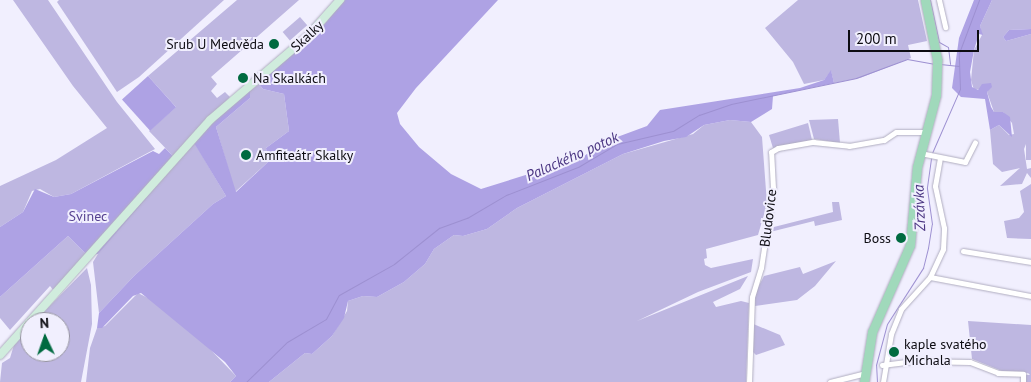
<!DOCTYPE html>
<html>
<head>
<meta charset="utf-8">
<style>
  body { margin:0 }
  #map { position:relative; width:1031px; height:382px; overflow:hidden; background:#f1effe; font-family:"PT Sans",sans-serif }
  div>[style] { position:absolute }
  .green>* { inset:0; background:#beb7e1; transform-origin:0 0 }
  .forest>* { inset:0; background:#aea2e4; transform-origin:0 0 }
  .stream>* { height:1px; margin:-0.5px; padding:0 0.5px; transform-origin:0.5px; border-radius:0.5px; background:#9d90d1 }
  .roads { filter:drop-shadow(0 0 1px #b0adc0) drop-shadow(0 0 1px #b0adc0) }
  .street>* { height:5px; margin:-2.5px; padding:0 2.5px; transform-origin:2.5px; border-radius:2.5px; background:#fff }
  .secondary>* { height:8px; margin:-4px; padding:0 4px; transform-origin:4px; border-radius:4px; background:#d0ecdd }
  .primary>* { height:9px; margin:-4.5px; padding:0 4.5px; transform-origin:4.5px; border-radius:4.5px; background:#a0d9bb }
  .dots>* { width:14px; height:14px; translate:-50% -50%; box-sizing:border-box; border:2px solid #f1effe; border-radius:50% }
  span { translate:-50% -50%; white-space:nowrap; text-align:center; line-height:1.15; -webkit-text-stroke:4px #f1effe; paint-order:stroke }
  .street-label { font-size:14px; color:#0d0c12 }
  .poi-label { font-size:14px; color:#0d0c12 }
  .right { translate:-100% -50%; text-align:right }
  .left { translate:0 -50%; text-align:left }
  .park-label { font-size:14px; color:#584392 }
  .water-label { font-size:15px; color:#4a3582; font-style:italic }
  .north { position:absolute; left:20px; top:312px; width:50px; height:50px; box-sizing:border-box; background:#f1effe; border:1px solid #9694a0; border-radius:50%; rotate:357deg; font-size:14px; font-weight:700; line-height:20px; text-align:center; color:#0d0c12 }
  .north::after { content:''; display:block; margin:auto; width:18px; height:22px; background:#006a40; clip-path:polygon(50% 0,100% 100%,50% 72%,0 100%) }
  .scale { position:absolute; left:848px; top:30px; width:131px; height:22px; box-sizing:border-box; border:2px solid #0d0c12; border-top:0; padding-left:6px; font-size:15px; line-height:18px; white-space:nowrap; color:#0d0c12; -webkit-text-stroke:4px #f1effe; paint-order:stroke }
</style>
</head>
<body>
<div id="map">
  <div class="green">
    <i style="clip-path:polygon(13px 0,48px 0,117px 102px,155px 149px,71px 194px,54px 197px,40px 189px,32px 191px,23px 212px,0 227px,0 186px,56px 160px,107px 128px,73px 86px)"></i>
    <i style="clip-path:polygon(59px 0,224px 0,139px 77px,117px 92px,57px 2px)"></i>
    <i style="clip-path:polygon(237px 0,299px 0,211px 77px,217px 84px,211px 91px,217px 98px,225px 92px,230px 97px,173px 156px,149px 131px,176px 107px,148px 76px)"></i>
    <i style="clip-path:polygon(798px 0,918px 0,927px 41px,908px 45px,911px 58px,860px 78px,834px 83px,831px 71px,824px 80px,804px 84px,793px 62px,765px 28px)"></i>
    <i style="clip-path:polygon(992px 0,1031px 0,1031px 29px,1009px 30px,1003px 37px,1006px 41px,1031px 34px,1031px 160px,1026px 160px,1026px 144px,1024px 149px,1027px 169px,1031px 168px,1031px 178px,1027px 173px,1022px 184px,1000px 186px,1020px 168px,1002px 172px,993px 164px,990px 130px,999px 125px,1009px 135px,1014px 134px,1012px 123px,1003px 112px,994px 112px,987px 92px,989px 88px,974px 90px,971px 80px,974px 50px,982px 35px,980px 26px)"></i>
    <i style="left:300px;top:17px;width:11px;height:23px;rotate:49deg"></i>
    <i style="clip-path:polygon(259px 84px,263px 89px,284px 94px,289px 131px,266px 148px,268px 162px,235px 192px,216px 127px,250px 98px,250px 91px)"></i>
    <i style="clip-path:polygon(838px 119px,840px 143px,814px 139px,809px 120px)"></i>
    <i style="clip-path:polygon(730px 120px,751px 122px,762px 137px,767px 204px,758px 235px,706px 249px,707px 258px,704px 259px,705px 265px,711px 268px,753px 259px,751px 272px,698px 292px,637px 321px,748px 276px,740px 289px,713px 302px,716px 307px,741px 301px,749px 303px,746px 382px,269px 382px,305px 353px,312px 354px,332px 336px,347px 311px,348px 301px,363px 296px,377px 297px,404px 282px,425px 264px,434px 249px,454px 235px,463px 236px,487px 229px,517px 208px,623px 154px,693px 134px,704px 125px)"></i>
    <i style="clip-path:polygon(808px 123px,812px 140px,773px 148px,769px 135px)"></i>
    <i style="clip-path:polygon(194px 142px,226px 196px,213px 204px,134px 276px,99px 313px,93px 262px,101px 249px)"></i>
    <i style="clip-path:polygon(1031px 184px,1031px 239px,1007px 238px,1004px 221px,1019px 218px,1024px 212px,1020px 191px)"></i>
    <i style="clip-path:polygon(832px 202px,839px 202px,842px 220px,815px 226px,814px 221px,770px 232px,770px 228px,833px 212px)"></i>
    <i style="clip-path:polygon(68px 236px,87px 255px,54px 291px,50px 286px,10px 330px,0 318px,0 297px)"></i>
    <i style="clip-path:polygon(836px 261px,815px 286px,797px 300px,755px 306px,755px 293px,764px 276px,800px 267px,803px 274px)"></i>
    <i style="clip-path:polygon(87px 268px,91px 285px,92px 324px,81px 382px,0 382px,2px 363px,10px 358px,14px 345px,30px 326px,30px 352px,60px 352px,60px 322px,34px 322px)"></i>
    <i style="clip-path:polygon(138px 293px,152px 300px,206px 345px,236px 376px,230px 382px,86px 382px,90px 348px,97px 328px,105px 326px)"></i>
    <i style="clip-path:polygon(968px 321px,1031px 325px,1031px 382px,1024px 382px,1024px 375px,1030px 375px,1028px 373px,1002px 371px,972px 359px)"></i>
    <i style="clip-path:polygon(751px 323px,780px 335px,785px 345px,756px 355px,753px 352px)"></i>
  </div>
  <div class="forest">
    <i style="clip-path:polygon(344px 0,498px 0,416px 88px,397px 113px,400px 124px,419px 147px,451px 174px,481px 189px,583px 157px,601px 143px,647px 126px,660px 110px,800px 88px,824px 80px,831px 70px,834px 83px,773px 96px,772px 109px,751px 122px,730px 120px,704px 125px,686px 137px,664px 141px,623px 154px,517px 208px,487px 229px,463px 236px,454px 235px,434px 249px,425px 264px,404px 282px,377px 297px,363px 296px,348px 301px,344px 318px,332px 336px,312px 354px,305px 353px,269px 382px,230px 382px,236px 376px,225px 362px,141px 293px,133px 296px,102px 328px,97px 328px,99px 313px,134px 276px,213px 204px,226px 196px,194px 143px,98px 254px,87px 255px,68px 236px,0 297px,0 227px,23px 212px,35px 189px,54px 197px,71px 194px,153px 151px,159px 154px,165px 148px,173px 156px,250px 86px,250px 98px,216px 127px,236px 192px,268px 162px,266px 148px,289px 131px,284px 94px,263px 89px,259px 84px,323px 26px)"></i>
    <i style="clip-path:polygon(974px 0,992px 0,980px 26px,983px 35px,979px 34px,974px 50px,970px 72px,972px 87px,978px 90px,982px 84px,991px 83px,992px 87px,987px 92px,991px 107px,994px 112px,1003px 112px,1010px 117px,1012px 137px,999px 125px,990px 130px,985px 99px,961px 97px,952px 88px,959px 38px)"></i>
    <i style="clip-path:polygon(1031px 29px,1031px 34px,1006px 41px,1003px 37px,1009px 30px)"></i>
    <i style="left:148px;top:76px;width:42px;height:35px;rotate:48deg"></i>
  </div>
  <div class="stream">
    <i style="left:930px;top:0;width:43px;rotate:77.9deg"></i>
    <i style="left:939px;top:42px;width:10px;rotate:29deg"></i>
    <i style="left:948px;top:47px;width:17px;rotate:83deg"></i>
    <i style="left:940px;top:64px;width:19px;rotate:6deg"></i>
    <i style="left:932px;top:153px;width:70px;rotate:-66.4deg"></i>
    <i style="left:960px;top:89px;width:36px;rotate:-92deg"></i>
    <i style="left:959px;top:53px;width:57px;rotate:-69.3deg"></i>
    <i style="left:246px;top:382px;width:57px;rotate:-44.3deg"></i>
    <i style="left:287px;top:342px;width:45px;rotate:-30.5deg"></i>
    <i style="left:326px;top:319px;width:27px;rotate:-62deg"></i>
    <i style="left:339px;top:295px;width:63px;rotate:-29.4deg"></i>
    <i style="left:394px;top:264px;width:58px;rotate:-38.7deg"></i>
    <i style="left:439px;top:228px;width:30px;rotate:-20deg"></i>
    <i style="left:467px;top:218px;width:45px;rotate:-30.5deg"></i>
    <i style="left:506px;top:195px;width:77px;rotate:-21.3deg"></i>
    <i style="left:578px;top:167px;width:45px;rotate:-30.5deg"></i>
    <i style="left:617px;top:144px;width:57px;rotate:-13.1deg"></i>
    <i style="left:673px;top:131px;width:31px;rotate:-32deg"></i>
    <i style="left:699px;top:115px;width:34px;rotate:-19deg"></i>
    <i style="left:731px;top:104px;width:128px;rotate:-11.7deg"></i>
    <i style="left:856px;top:78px;width:54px;rotate:-20.4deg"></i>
    <i style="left:907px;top:59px;width:27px;rotate:10deg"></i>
    <i style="left:877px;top:382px;width:17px;rotate:-93deg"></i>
    <i style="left:876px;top:365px;width:42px;rotate:-75deg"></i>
    <i style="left:887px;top:324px;width:67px;rotate:-57.3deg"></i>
    <i style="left:923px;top:268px;width:21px;rotate:-76deg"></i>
    <i style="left:928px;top:248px;width:24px;rotate:-81deg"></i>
    <i style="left:932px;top:224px;width:37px;rotate:-98deg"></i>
    <i style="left:927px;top:187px;width:30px;rotate:-82deg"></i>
  </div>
  <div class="roads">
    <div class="street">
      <i style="left:939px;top:0;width:28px;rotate:77deg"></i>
      <i style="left:920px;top:153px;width:46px;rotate:11.3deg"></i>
      <i style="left:965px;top:162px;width:22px;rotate:-63deg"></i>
      <i style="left:963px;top:251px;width:69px;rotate:9.2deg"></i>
      <i style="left:930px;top:277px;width:103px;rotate:10.7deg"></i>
      <i style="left:882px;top:365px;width:32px;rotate:-7deg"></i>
      <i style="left:914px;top:361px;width:56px;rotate:1deg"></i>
      <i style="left:970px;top:362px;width:30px;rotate:21deg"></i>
      <i style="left:998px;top:373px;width:25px;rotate:2deg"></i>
      <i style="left:1023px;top:374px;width:8px;rotate:90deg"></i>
      <i style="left:749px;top:382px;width:85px;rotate:-88deg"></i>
      <i style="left:752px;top:297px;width:30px;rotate:-73deg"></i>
      <i style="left:761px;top:268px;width:81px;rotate:-81.5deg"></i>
      <i style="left:773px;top:188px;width:36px;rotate:-93deg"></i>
      <i style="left:771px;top:152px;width:8px;rotate:-30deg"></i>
      <i style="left:778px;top:148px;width:36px;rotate:-10deg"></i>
      <i style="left:813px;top:142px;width:36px;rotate:6deg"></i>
      <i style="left:849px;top:146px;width:36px;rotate:-10deg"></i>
      <i style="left:884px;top:140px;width:14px;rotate:-34deg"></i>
      <i style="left:896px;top:132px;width:30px"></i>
      <i style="left:830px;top:382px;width:36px;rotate:-14deg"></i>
      <i style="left:883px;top:382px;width:49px;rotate:-80.5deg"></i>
      <i style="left:891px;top:334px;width:27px;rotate:-68deg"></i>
      <i style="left:901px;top:309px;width:43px;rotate:-47.8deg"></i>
      <i style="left:930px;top:277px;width:31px;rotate:-65deg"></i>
      <i style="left:943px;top:249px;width:21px;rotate:-87deg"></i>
      <i style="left:944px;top:228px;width:43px;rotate:-102.1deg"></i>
      <i style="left:935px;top:186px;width:28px;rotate:-80deg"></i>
    </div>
    <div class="secondary">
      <i style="left:0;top:355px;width:315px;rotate:-48.2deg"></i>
      <i style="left:210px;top:120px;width:128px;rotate:-40.6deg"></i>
      <i style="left:307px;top:37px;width:50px;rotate:-48.3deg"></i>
    </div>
    <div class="primary">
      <i style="left:864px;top:382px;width:51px;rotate:-80.9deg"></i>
      <i style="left:872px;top:332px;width:95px;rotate:-66.4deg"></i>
      <i style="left:910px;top:245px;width:78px;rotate:-84.9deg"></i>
      <i style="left:917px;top:167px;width:74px;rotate:-75.2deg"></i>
      <i style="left:936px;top:95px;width:36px;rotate:-88deg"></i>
      <i style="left:937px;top:59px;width:60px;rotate:-101.5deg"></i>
    </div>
  </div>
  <div class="dots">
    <i style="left:274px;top:44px;background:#006a40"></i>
    <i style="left:243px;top:78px;background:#006a40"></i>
    <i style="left:246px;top:155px;background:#006a40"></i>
    <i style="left:901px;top:238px;background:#006a40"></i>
    <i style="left:894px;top:352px;background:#006a40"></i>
  </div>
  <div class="street-label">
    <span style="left:307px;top:36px;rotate:-43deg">Skalky</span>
    <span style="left:768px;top:218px;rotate:-83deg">Bludovice</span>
  </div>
  <div class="poi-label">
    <span class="right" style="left:264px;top:44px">Srub U Medvěda</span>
    <span class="left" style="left:253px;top:78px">Na Skalkách</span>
    <span class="left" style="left:256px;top:155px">Amfiteátr Skalky</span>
    <span class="right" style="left:891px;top:238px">Boss</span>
    <span class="left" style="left:904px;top:352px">kaple svatého<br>Michala</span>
  </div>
  <div class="park-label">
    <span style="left:88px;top:216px">Svinec</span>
  </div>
  <div class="water-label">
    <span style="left:572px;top:156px;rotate:-24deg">Palackého potok</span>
    <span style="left:919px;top:208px;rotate:-92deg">Zrzávka</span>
  </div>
  <div class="north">N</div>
  <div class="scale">200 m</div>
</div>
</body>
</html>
